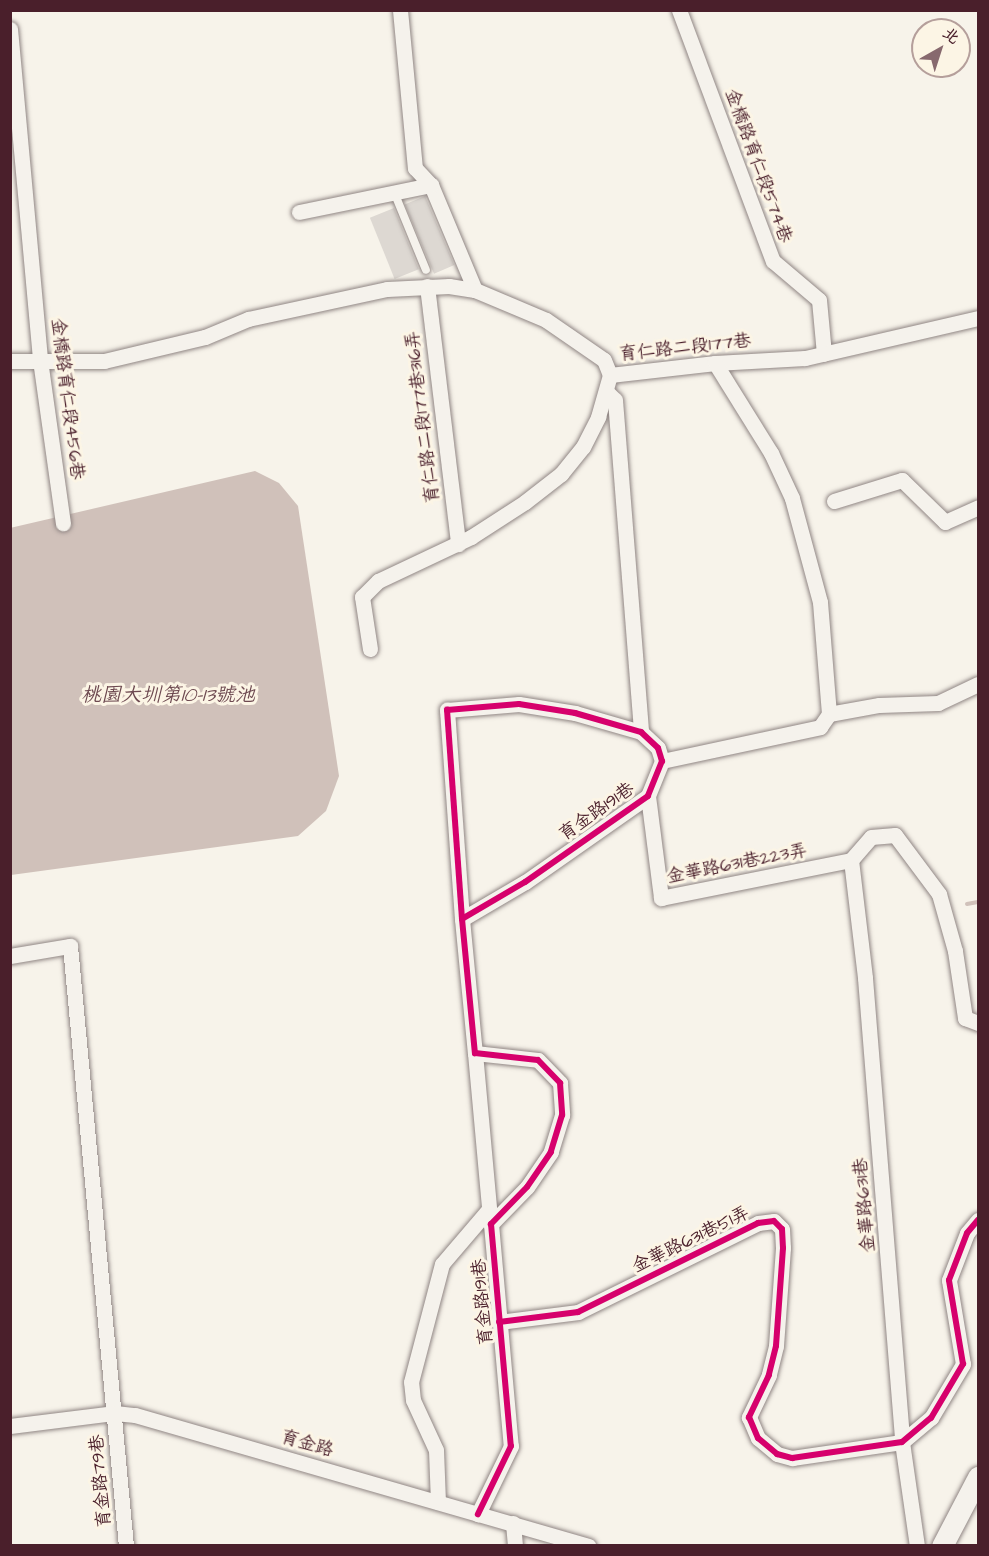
<!DOCTYPE html>
<html>
<head>
<meta charset="utf-8">
<style>
  body { margin:0 }
  #map { position:relative; width:989px; height:1556px; overflow:hidden; background:#f7f3ea; font-family:"Architects Daughter","LXGW WenKai TC",sans-serif }
  div>[style] { position:absolute }
  .water>* { inset:0; background:#d0c1ba }
  .stream>* { height:4px; margin:-2px; padding:0 2px; transform-origin:2px; border-radius:2px; background:#d0c1ba }
  .building>* { inset:0; background:#ddd8d2; transform-origin:0 0 }
  .roads { filter:drop-shadow(0 0 2px #908684) drop-shadow(0 0 2px #908684) }
  .lane>* { height:8px; margin:-4px; padding:0 4px; transform-origin:4px; border-radius:4px; background:#f5f2ec }
  .street>* { height:15px; margin:-7.5px; padding:0 7.5px; transform-origin:7.5px; border-radius:7.5px; background:#f5f2ec }
  .secondary>* { height:21px; margin:-10.5px; padding:0 10.5px; transform-origin:10.5px; border-radius:10.5px; background:#f5f2ec }
  .cycleway>* { height:6px; margin:-3px; padding:0 3px; transform-origin:3px; border-radius:3px; background:#d6006c }
  span { translate:-50% -50%; white-space:nowrap; text-align:center; line-height:1.15; -webkit-text-stroke:6px #fcf5e5; paint-order:stroke }
  .street-label { font-size:18px; color:#4a1f2b }
  .water-label { font-size:20px; color:#6d4950; font-style:italic }
  .frame { position:absolute; inset:0; border:12px solid #4a1f2b; pointer-events:none }
  .north { position:absolute; left:911px; top:18px; width:60px; height:60px; box-sizing:border-box; background:#fcf5e5; border:2px solid #b59f9b; border-radius:50%; rotate:39deg; font-size:16px; font-weight:700; line-height:24px; text-align:center; color:#4a1f2b }
  .north::after { content:''; display:block; margin:auto; width:21px; height:27px; background:#87696e; clip-path:polygon(50% 0,100% 100%,50% 72%,0 100%) }
</style>
</head>
<body>
<div id="map">
  <div class="water">
    <i style="clip-path:polygon(255px 471px,279px 483px,298px 506px,339px 776px,326px 811px,298px 836px,11px 875px,10px 528px)"></i>
  </div>
  <div class="stream">
    <i style="left:967px;top:904px;width:11px;rotate:-10deg"></i>
  </div>
  <div class="building">
    <i style="left:425px;top:196px;width:75px;height:22px;rotate:67deg"></i>
    <i style="left:394px;top:208px;width:66px;height:26px;rotate:68deg"></i>
  </div>
  <div class="roads">
    <div class="lane">
      <i style="left:394px;top:192px;width:84px;rotate:67.7deg"></i>
    </div>
    <div class="street">
      <i style="left:400px;top:10px;width:159px;rotate:84.6deg"></i>
      <i style="left:415px;top:168px;width:23px;rotate:47deg"></i>
      <i style="left:431px;top:185px;width:114px;rotate:67.3deg"></i>
      <i style="left:679px;top:10px;width:268px;rotate:69.5deg"></i>
      <i style="left:773px;top:261px;width:60px;rotate:40.3deg"></i>
      <i style="left:819px;top:300px;width:54px;rotate:84.7deg"></i>
      <i style="left:10px;top:29px;width:332px;rotate:84.8deg"></i>
      <i style="left:40px;top:360px;width:165px;rotate:82deg"></i>
      <i style="left:299px;top:212px;width:135px;rotate:-11.6deg"></i>
      <i style="left:427px;top:286px;width:260px;rotate:83.1deg"></i>
      <i style="left:10px;top:361px;width:94px"></i>
      <i style="left:104px;top:361px;width:104px;rotate:-13.4deg"></i>
      <i style="left:205px;top:337px;width:47px;rotate:-22.7deg"></i>
      <i style="left:248px;top:319px;width:142px;rotate:-12.2deg"></i>
      <i style="left:387px;top:289px;width:62px;rotate:-2.8deg"></i>
      <i style="left:449px;top:286px;width:26px;rotate:9deg"></i>
      <i style="left:475px;top:290px;width:77px;rotate:22.9deg"></i>
      <i style="left:546px;top:320px;width:70px;rotate:34.6deg"></i>
      <i style="left:604px;top:360px;width:16px;rotate:68deg"></i>
      <i style="left:607px;top:392px;width:11px;rotate:45deg"></i>
      <i style="left:615px;top:400px;width:333px;rotate:85.5deg"></i>
      <i style="left:834px;top:501px;width:71px;rotate:-17.2deg"></i>
      <i style="left:902px;top:480px;width:60px;rotate:44.3deg"></i>
      <i style="left:945px;top:522px;width:36px;rotate:-24deg"></i>
      <i style="left:370px;top:649px;width:53px;rotate:-98.7deg"></i>
      <i style="left:362px;top:597px;width:23px;rotate:-45deg"></i>
      <i style="left:378px;top:581px;width:103px;rotate:-25.3deg"></i>
      <i style="left:471px;top:537px;width:64px;rotate:-32.9deg"></i>
      <i style="left:525px;top:502px;width:46px;rotate:-37.9deg"></i>
      <i style="left:561px;top:474px;width:35px;rotate:-51deg"></i>
      <i style="left:583px;top:447px;width:34px;rotate:-63deg"></i>
      <i style="left:598px;top:417px;width:44px;rotate:-74.1deg"></i>
      <i style="left:610px;top:375px;width:106px;rotate:-6.5deg"></i>
      <i style="left:715px;top:363px;width:90px;rotate:-3.2deg"></i>
      <i style="left:805px;top:358px;width:178px;rotate:-13deg"></i>
      <i style="left:829px;top:714px;width:51px;rotate:-10.2deg"></i>
      <i style="left:879px;top:705px;width:59px;rotate:-1.9deg"></i>
      <i style="left:938px;top:703px;width:44px;rotate:-25.4deg"></i>
      <i style="left:662px;top:761px;width:162px;rotate:-12.1deg"></i>
      <i style="left:820px;top:727px;width:16px;rotate:-55deg"></i>
      <i style="left:829px;top:714px;width:112px;rotate:-94.6deg"></i>
      <i style="left:820px;top:602px;width:108px;rotate:-105.1deg"></i>
      <i style="left:792px;top:498px;width:50px;rotate:-115deg"></i>
      <i style="left:771px;top:453px;width:106px;rotate:-121.9deg"></i>
      <i style="left:648px;top:796px;width:103px;rotate:82.7deg"></i>
      <i style="left:661px;top:898px;width:194px;rotate:-11.3deg"></i>
      <i style="left:851px;top:860px;width:119px;rotate:83.2deg"></i>
      <i style="left:865px;top:978px;width:465px;rotate:85.4deg"></i>
      <i style="left:902px;top:1442px;width:105px;rotate:81.8deg"></i>
      <i style="left:851px;top:860px;width:30px;rotate:-49deg"></i>
      <i style="left:871px;top:837px;width:24px;rotate:-5deg"></i>
      <i style="left:895px;top:835px;width:74px;rotate:53.3deg"></i>
      <i style="left:939px;top:894px;width:59px;rotate:74.3deg"></i>
      <i style="left:955px;top:951px;width:68px;rotate:81.5deg"></i>
      <i style="left:965px;top:1018px;width:14px;rotate:21deg"></i>
      <i style="left:462px;top:919px;width:210px;rotate:-94.1deg"></i>
      <i style="left:447px;top:710px;width:72px;rotate:-4.8deg"></i>
      <i style="left:519px;top:704px;width:57px;rotate:9.1deg"></i>
      <i style="left:575px;top:713px;width:69px;rotate:16.1deg"></i>
      <i style="left:641px;top:732px;width:23px;rotate:43deg"></i>
      <i style="left:658px;top:748px;width:14px;rotate:73deg"></i>
      <i style="left:662px;top:761px;width:38px;rotate:112deg"></i>
      <i style="left:648px;top:796px;width:150px;rotate:145deg"></i>
      <i style="left:525px;top:882px;width:73px;rotate:149.6deg"></i>
      <i style="left:462px;top:919px;width:135px;rotate:84.5deg"></i>
      <i style="left:475px;top:1053px;width:63px;rotate:6.3deg"></i>
      <i style="left:538px;top:1060px;width:32px;rotate:46deg"></i>
      <i style="left:560px;top:1083px;width:32px;rotate:86deg"></i>
      <i style="left:562px;top:1115px;width:39px;rotate:107deg"></i>
      <i style="left:551px;top:1152px;width:42px;rotate:124.4deg"></i>
      <i style="left:527px;top:1187px;width:52px;rotate:134.2deg"></i>
      <i style="left:491px;top:1224px;width:223px;rotate:84.9deg"></i>
      <i style="left:511px;top:1446px;width:76px;rotate:115.9deg"></i>
      <i style="left:10px;top:956px;width:61px;rotate:-9.5deg"></i>
      <i style="left:70px;top:946px;width:603px;rotate:84.67deg"></i>
      <i style="left:475px;top:1053px;width:166px;rotate:84.8deg"></i>
      <i style="left:499px;top:1322px;width:80px;rotate:-7.2deg"></i>
      <i style="left:578px;top:1312px;width:201px;rotate:-26.3deg"></i>
      <i style="left:758px;top:1223px;width:16px;rotate:-7deg"></i>
      <i style="left:774px;top:1221px;width:11px;rotate:45deg"></i>
      <i style="left:782px;top:1229px;width:19px;rotate:87deg"></i>
      <i style="left:783px;top:1248px;width:98px;rotate:94.1deg"></i>
      <i style="left:776px;top:1346px;width:30px;rotate:104deg"></i>
      <i style="left:769px;top:1375px;width:47px;rotate:115.5deg"></i>
      <i style="left:749px;top:1417px;width:23px;rotate:67deg"></i>
      <i style="left:758px;top:1438px;width:25px;rotate:40deg"></i>
      <i style="left:777px;top:1454px;width:16px;rotate:15deg"></i>
      <i style="left:792px;top:1458px;width:111px;rotate:-8.3deg"></i>
      <i style="left:902px;top:1442px;width:38px;rotate:-40deg"></i>
      <i style="left:931px;top:1418px;width:63px;rotate:-59.3deg"></i>
      <i style="left:963px;top:1364px;width:85px;rotate:-99.5deg"></i>
      <i style="left:949px;top:1280px;width:50px;rotate:-69deg"></i>
      <i style="left:967px;top:1233px;width:17px;rotate:-50deg"></i>
      <i style="left:10px;top:1426px;width:106px;rotate:-7.1deg"></i>
      <i style="left:115px;top:1413px;width:20px;rotate:6deg"></i>
      <i style="left:135px;top:1415px;width:472px;rotate:16.1deg"></i>
      <i style="left:438px;top:1502px;width:52px;rotate:-92.2deg"></i>
      <i style="left:436px;top:1450px;width:55px;rotate:-114.7deg"></i>
      <i style="left:413px;top:1400px;width:18px;rotate:-96deg"></i>
      <i style="left:411px;top:1382px;width:122px;rotate:-75.3deg"></i>
      <i style="left:442px;top:1264px;width:72px;rotate:-49.5deg"></i>
      <i style="left:513px;top:1523px;width:23px;rotate:85deg"></i>
    </div>
    <div class="secondary">
      <i style="left:942px;top:1546px;width:78px;rotate:-62.4deg"></i>
    </div>
  </div>
  <div class="cycleway">
    <i style="left:462px;top:919px;width:210px;rotate:-94.1deg"></i>
    <i style="left:447px;top:710px;width:72px;rotate:-4.8deg"></i>
    <i style="left:519px;top:704px;width:57px;rotate:9.1deg"></i>
    <i style="left:575px;top:713px;width:69px;rotate:16.1deg"></i>
    <i style="left:641px;top:732px;width:23px;rotate:43deg"></i>
    <i style="left:658px;top:748px;width:14px;rotate:73deg"></i>
    <i style="left:662px;top:761px;width:38px;rotate:112deg"></i>
    <i style="left:648px;top:796px;width:150px;rotate:145deg"></i>
    <i style="left:525px;top:882px;width:73px;rotate:149.6deg"></i>
    <i style="left:462px;top:919px;width:135px;rotate:84.5deg"></i>
    <i style="left:475px;top:1053px;width:63px;rotate:6.3deg"></i>
    <i style="left:538px;top:1060px;width:32px;rotate:46deg"></i>
    <i style="left:560px;top:1083px;width:32px;rotate:86deg"></i>
    <i style="left:562px;top:1115px;width:39px;rotate:107deg"></i>
    <i style="left:551px;top:1152px;width:42px;rotate:124.4deg"></i>
    <i style="left:527px;top:1187px;width:52px;rotate:134.2deg"></i>
    <i style="left:491px;top:1224px;width:223px;rotate:84.9deg"></i>
    <i style="left:511px;top:1446px;width:76px;rotate:115.9deg"></i>
    <i style="left:499px;top:1322px;width:80px;rotate:-7.2deg"></i>
    <i style="left:578px;top:1312px;width:201px;rotate:-26.3deg"></i>
    <i style="left:758px;top:1223px;width:16px;rotate:-7deg"></i>
    <i style="left:774px;top:1221px;width:11px;rotate:45deg"></i>
    <i style="left:782px;top:1229px;width:19px;rotate:87deg"></i>
    <i style="left:783px;top:1248px;width:98px;rotate:94.1deg"></i>
    <i style="left:776px;top:1346px;width:30px;rotate:104deg"></i>
    <i style="left:769px;top:1375px;width:47px;rotate:115.5deg"></i>
    <i style="left:749px;top:1417px;width:23px;rotate:67deg"></i>
    <i style="left:758px;top:1438px;width:25px;rotate:40deg"></i>
    <i style="left:777px;top:1454px;width:16px;rotate:15deg"></i>
    <i style="left:792px;top:1458px;width:111px;rotate:-8.3deg"></i>
    <i style="left:902px;top:1442px;width:38px;rotate:-40deg"></i>
    <i style="left:931px;top:1418px;width:63px;rotate:-59.3deg"></i>
    <i style="left:963px;top:1364px;width:85px;rotate:-99.5deg"></i>
    <i style="left:949px;top:1280px;width:50px;rotate:-69deg"></i>
    <i style="left:967px;top:1233px;width:17px;rotate:-50deg"></i>
  </div>
  <div class="street-label">
    <span style="left:758px;top:166px;rotate:70deg">金橋路育仁段574巷</span>
    <span style="left:685px;top:348px;rotate:-6deg">育仁路二段177巷</span>
    <span style="left:67px;top:399px;rotate:83deg">金橋路育仁段456巷</span>
    <span style="left:423px;top:417px;rotate:-97deg">育仁路二段177巷316弄</span>
    <span style="left:597px;top:812px;rotate:-35deg">育金路191巷</span>
    <span style="left:737px;top:864px;rotate:-11deg">金華路631巷223弄</span>
    <span style="left:865px;top:1205px;rotate:-95deg">金華路631巷</span>
    <span style="left:691px;top:1240px;rotate:-26deg">金華路631巷51弄</span>
    <span style="left:483px;top:1302px;rotate:-95deg">育金路191巷</span>
    <span style="left:307px;top:1444px;rotate:16deg">育金路</span>
    <span style="left:101px;top:1481px;rotate:-95deg">育金路79巷</span>
  </div>
  <div class="water-label">
    <span style="left:168px;top:695px">桃園大圳第10-13號池</span>
  </div>
  <div class="frame"></div>
  <div class="north">北</div>
</div>
</body>
</html>
